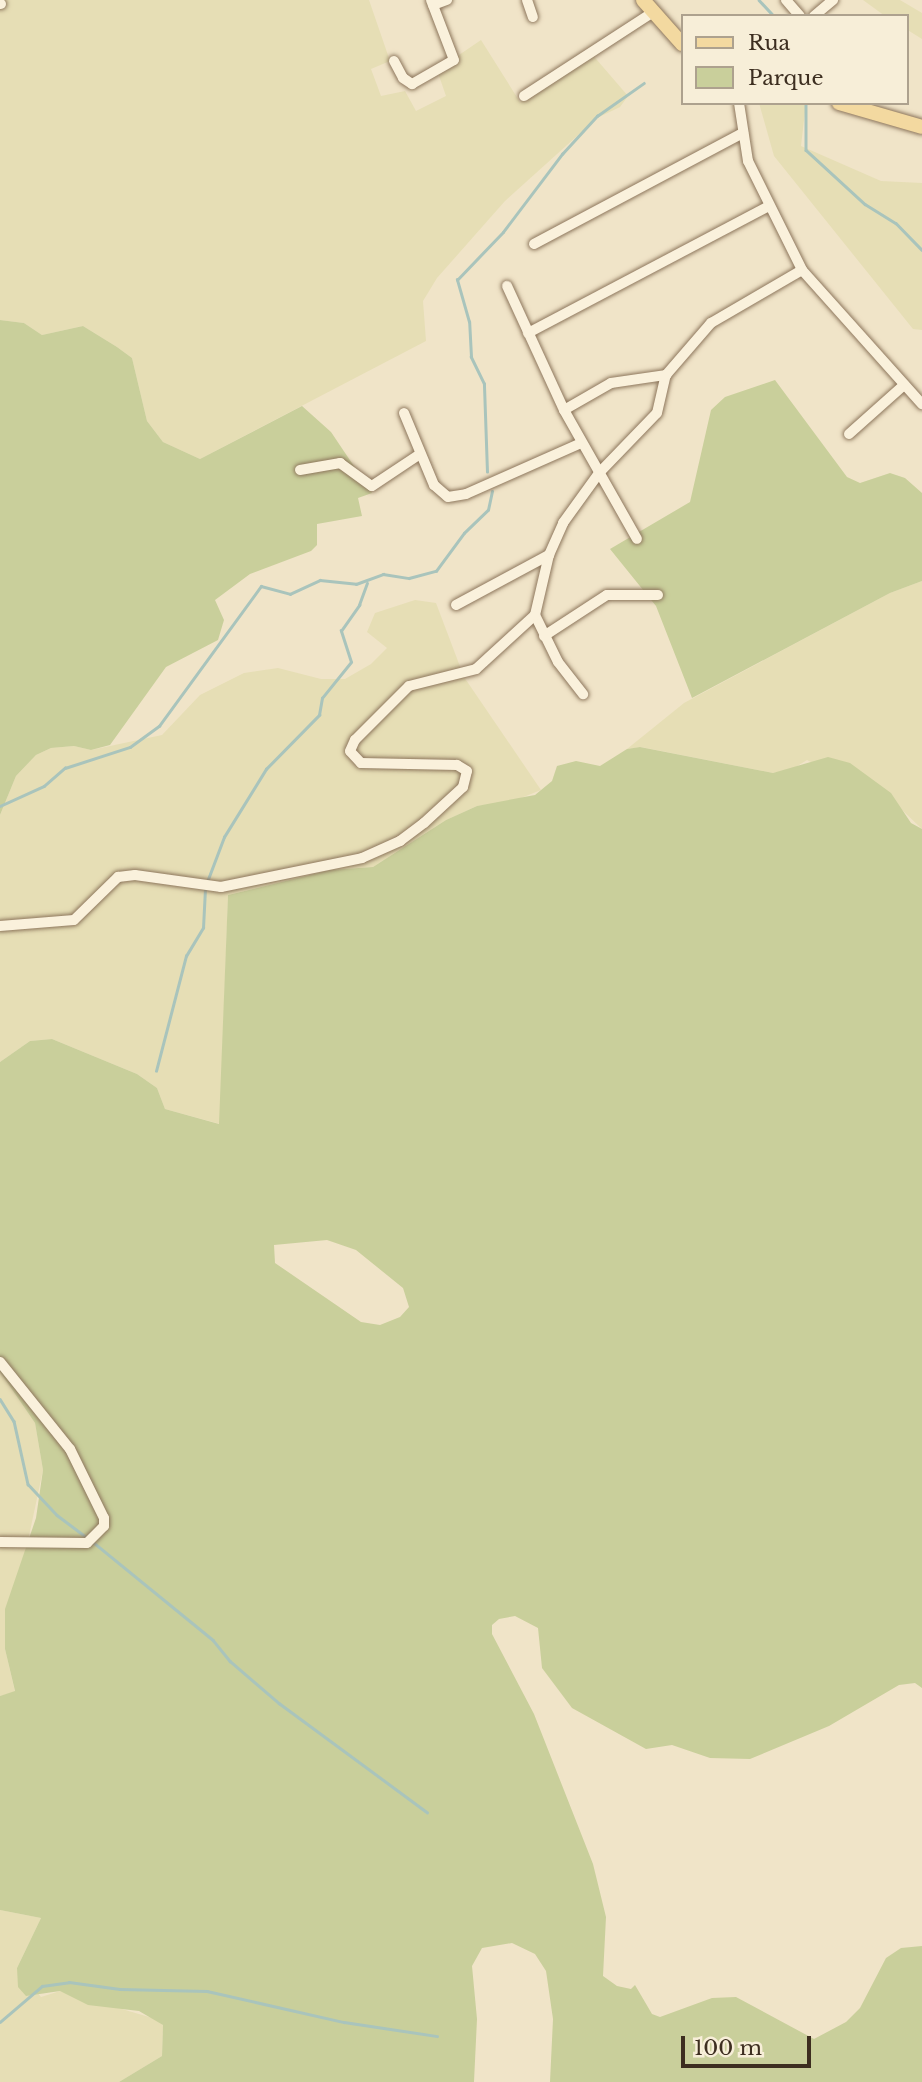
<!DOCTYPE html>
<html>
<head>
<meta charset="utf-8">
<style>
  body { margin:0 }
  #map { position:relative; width:922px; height:2082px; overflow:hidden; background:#f0e4c8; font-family:"Libre Baskerville",serif }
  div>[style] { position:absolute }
  .farmland>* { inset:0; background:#e6deb5 }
  .green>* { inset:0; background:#c9cf9b }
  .stream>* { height:2.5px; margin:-1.25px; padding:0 1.25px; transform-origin:1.25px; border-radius:1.25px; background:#a9c4bc }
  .roads { filter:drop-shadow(0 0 2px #8d765c) drop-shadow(0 0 2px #8d765c) }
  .minor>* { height:10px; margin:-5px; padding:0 5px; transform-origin:5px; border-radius:5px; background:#faf1dc }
  .major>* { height:14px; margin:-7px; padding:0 7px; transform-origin:7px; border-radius:7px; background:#f3d9a0 }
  span { translate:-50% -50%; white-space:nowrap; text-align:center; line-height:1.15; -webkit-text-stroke:5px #f7eed8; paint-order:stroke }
  .legend { position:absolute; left:681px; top:14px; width:228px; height:91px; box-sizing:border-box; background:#f7eed8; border:2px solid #ada18e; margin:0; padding:9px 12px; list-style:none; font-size:21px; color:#3d2e20 }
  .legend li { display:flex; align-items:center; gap:14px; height:35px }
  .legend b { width:35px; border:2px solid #ada18e }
  .scale { position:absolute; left:681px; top:2036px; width:130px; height:32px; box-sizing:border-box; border:4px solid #3d2e20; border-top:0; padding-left:9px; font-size:21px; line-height:24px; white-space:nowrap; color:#3d2e20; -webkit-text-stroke:5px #f7eed8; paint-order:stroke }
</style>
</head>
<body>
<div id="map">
  <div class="farmland">
    <i style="clip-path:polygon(0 0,369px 0,390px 61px,371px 69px,381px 96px,405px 91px,416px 111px,446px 96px,437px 70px,481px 40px,520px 102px,591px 53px,628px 96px,620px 107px,597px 118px,505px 201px,437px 278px,423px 301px,426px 341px,200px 459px,163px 442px,147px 421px,132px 358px,117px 347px,83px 326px,42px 335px,24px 323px,0 320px)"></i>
    <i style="clip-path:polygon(863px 0,900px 0,922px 13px,922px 39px,906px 29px,906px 16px,885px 16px)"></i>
    <i style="clip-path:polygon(759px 103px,806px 103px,801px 146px,881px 181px,922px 183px,922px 330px,913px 329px,774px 156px)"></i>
    <i style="clip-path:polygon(922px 581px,922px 829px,901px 809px,807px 760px,791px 770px,773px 773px,641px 747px,627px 749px,684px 703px,890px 593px)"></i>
    <i style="clip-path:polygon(415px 600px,436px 603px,464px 677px,541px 790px,511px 802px,477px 806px,446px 820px,373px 867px,330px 870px,228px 895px,220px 1124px,165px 1109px,157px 1088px,137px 1074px,52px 1039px,30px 1041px,0 1062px,0 815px,16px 776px,36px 755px,51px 748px,74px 746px,91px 750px,162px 735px,200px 695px,244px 673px,278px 668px,321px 679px,345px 679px,371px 664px,387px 648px,367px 632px,375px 613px)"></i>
    <i style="clip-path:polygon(0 1372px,35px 1423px,43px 1470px,5px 1649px,15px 1692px,0 1696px)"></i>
    <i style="clip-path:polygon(0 1910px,41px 1918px,17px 1968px,41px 1997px,60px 1991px,156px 2019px,163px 2025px,162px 2056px,119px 2082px,0 2082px)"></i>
  </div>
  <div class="green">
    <i style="clip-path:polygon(0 320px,24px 323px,42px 335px,83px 326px,117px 347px,132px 358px,147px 421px,163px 442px,200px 459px,302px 406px,331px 432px,372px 493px,358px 498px,362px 516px,317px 524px,317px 545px,311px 551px,250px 574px,215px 600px,224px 620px,218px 640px,166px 667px,110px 745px,91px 750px,74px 746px,51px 748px,36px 755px,16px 776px,0 815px)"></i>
    <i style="clip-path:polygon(775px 380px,847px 477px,860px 483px,890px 473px,905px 478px,922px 493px,922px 581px,890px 593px,692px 698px,656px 606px,610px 549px,690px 502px,711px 410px,725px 397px)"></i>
    <i style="clip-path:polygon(evenodd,640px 747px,773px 773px,828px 757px,850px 763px,891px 793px,911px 823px,922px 829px,922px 1688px,915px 1683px,899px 1685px,829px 1726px,750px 1759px,710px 1758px,672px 1745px,646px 1749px,572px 1708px,542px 1668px,538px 1628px,515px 1616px,499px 1619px,492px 1625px,492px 1634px,534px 1714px,593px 1864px,606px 1917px,603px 1976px,617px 1986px,631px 1989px,635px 1985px,652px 2014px,660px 2017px,712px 1998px,736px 1997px,814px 2039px,846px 2022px,860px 2008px,886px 1958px,901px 1948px,922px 1946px,922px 2082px,550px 2082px,553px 2019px,546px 1971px,535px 1954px,512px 1943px,482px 1948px,472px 1966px,477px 2019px,474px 2082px,119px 2082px,162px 2056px,163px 2025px,139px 2011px,88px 2005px,60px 1991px,26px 1996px,18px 1987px,17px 1968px,41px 1918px,0 1910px,0 1696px,15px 1691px,5px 1649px,5px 1609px,36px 1518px,43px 1470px,35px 1423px,0 1372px,0 1062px,30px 1041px,52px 1039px,137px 1074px,157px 1088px,165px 1109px,219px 1124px,228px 895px,330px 870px,373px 867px,446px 820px,477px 806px,535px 795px,552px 781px,557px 766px,576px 761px,600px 766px,627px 749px,640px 747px,327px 1240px,356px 1250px,403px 1288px,409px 1307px,400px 1317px,380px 1325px,361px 1322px,275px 1263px,274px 1245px,327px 1240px)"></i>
  </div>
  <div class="stream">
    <i style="left:759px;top:0;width:22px;rotate:47deg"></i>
    <i style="left:806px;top:103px;width:47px;rotate:90deg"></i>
    <i style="left:806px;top:150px;width:80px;rotate:42.5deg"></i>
    <i style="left:865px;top:204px;width:36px;rotate:32deg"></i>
    <i style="left:896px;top:223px;width:37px;rotate:46deg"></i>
    <i style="left:487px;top:472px;width:88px;rotate:-92deg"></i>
    <i style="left:484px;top:384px;width:30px;rotate:-116deg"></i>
    <i style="left:471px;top:357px;width:35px;rotate:-93deg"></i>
    <i style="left:469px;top:322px;width:44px;rotate:-105.9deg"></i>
    <i style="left:457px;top:280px;width:66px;rotate:-46.2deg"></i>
    <i style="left:503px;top:232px;width:98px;rotate:-52.9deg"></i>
    <i style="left:562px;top:154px;width:52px;rotate:-47.4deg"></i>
    <i style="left:597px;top:116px;width:57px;rotate:-35.1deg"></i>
    <i style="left:0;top:806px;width:48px;rotate:-24.4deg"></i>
    <i style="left:44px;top:786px;width:28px;rotate:-41deg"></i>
    <i style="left:65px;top:768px;width:68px;rotate:-17.9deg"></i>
    <i style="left:130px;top:747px;width:36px;rotate:-36deg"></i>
    <i style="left:159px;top:726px;width:173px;rotate:-53.9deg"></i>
    <i style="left:261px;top:586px;width:30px;rotate:15deg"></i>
    <i style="left:290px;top:594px;width:33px;rotate:-25deg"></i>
    <i style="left:320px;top:580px;width:36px;rotate:6deg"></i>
    <i style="left:356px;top:584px;width:29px;rotate:-20deg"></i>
    <i style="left:383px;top:574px;width:26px;rotate:9deg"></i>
    <i style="left:409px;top:578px;width:28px;rotate:-15deg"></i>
    <i style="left:436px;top:571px;width:47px;rotate:-53.6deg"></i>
    <i style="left:464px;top:533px;width:33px;rotate:-44deg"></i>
    <i style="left:488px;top:510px;width:19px;rotate:-78deg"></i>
    <i style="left:207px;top:882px;width:48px;rotate:-69.3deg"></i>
    <i style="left:224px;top:837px;width:80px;rotate:-58.3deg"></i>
    <i style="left:266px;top:769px;width:76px;rotate:-45.5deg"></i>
    <i style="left:319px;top:715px;width:17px;rotate:-80deg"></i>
    <i style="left:322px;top:698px;width:46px;rotate:-51.1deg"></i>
    <i style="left:351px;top:662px;width:33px;rotate:-108deg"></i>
    <i style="left:341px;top:631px;width:32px;rotate:-55deg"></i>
    <i style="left:359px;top:605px;width:23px;rotate:-70deg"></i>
    <i style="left:156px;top:1071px;width:119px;rotate:-75.4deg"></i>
    <i style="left:186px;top:956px;width:33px;rotate:-59deg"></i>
    <i style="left:203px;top:928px;width:40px;rotate:-87.1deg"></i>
    <i style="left:0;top:1399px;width:26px;rotate:58deg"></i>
    <i style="left:14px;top:1421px;width:65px;rotate:77.5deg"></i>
    <i style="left:28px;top:1484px;width:42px;rotate:46.9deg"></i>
    <i style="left:57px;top:1515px;width:39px;rotate:37deg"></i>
    <i style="left:93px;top:1542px;width:155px;rotate:39.2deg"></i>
    <i style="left:213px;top:1640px;width:27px;rotate:51deg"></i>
    <i style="left:230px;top:1661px;width:65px;rotate:40.6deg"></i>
    <i style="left:279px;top:1703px;width:184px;rotate:36.4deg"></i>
    <i style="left:0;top:2022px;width:55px;rotate:-40.6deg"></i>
    <i style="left:42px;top:1986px;width:27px;rotate:-8deg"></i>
    <i style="left:69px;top:1982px;width:51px;rotate:7.8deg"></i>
    <i style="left:120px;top:1989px;width:87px;rotate:1.3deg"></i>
    <i style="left:207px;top:1991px;width:140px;rotate:12.8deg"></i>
    <i style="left:344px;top:2022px;width:94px;rotate:8.6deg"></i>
  </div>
  <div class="roads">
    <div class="minor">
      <i style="left:527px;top:0;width:18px;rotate:71deg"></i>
      <i style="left:786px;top:0;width:21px;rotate:49deg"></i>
      <i style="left:0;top:4px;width:1px"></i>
      <i style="left:433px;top:5px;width:15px;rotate:-20deg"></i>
      <i style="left:814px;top:16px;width:25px;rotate:-40deg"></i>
      <i style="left:394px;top:61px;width:19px;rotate:62deg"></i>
      <i style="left:403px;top:78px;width:11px;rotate:34deg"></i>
      <i style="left:412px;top:84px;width:48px;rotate:-29.7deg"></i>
      <i style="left:454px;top:60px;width:64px;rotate:-111deg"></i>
      <i style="left:524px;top:96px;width:153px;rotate:-33deg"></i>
      <i style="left:739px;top:103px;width:59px;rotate:81.2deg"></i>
      <i style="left:748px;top:161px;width:122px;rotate:63.6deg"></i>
      <i style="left:802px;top:270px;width:180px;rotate:48.2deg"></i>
      <i style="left:534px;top:244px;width:237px;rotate:-28deg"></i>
      <i style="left:507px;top:286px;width:136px;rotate:65.3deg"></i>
      <i style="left:564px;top:410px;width:148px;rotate:60.5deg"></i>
      <i style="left:528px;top:333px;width:272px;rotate:-27.8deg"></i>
      <i style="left:564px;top:410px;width:54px;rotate:-29.9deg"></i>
      <i style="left:611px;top:383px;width:56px;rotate:-8.3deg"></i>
      <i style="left:404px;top:413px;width:78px;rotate:67.4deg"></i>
      <i style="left:434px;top:485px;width:18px;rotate:41deg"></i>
      <i style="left:448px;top:497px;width:18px;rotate:-9deg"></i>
      <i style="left:466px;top:494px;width:126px;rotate:-23.9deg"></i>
      <i style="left:849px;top:434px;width:74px;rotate:-41.7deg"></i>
      <i style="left:300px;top:470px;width:41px;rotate:-9.9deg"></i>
      <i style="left:340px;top:463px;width:39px;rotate:36deg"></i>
      <i style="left:372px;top:486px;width:58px;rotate:-33.7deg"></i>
      <i style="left:456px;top:605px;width:106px;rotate:-28.3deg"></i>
      <i style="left:535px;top:615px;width:52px;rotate:63.9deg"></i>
      <i style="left:558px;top:662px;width:41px;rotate:52deg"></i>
      <i style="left:544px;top:636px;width:75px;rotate:-33.1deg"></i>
      <i style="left:607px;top:595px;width:51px"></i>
      <i style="left:0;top:926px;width:74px;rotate:-4.6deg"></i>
      <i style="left:74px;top:920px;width:62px;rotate:-44.3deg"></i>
      <i style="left:118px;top:877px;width:17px;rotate:-7deg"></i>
      <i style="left:135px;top:875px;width:87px;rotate:7.9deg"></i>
      <i style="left:221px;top:887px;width:144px;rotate:-11.6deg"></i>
      <i style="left:362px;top:858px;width:42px;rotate:-24.1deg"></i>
      <i style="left:400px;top:841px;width:30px;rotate:-37deg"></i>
      <i style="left:424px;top:823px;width:53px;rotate:-42.7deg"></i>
      <i style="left:463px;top:787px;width:16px;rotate:-76deg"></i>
      <i style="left:467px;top:771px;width:12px;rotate:-149deg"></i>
      <i style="left:457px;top:765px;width:96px;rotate:-178.8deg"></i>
      <i style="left:361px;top:763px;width:16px;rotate:-133deg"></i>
      <i style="left:350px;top:751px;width:12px;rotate:-66deg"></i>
      <i style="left:355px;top:740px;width:76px;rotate:-45deg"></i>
      <i style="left:409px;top:686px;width:69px;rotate:-14.2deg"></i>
      <i style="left:476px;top:669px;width:80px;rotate:-42.5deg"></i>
      <i style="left:535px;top:615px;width:62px;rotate:-76.9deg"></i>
      <i style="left:549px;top:555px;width:35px;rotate:-66deg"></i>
      <i style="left:563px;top:523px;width:62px;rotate:-54.2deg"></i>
      <i style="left:599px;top:473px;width:83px;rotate:-46deg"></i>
      <i style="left:657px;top:413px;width:39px;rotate:-77deg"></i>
      <i style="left:666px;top:375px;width:69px;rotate:-49.1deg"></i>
      <i style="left:711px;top:323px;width:105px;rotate:-30.2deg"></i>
      <i style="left:0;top:1362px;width:112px;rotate:51.2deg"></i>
      <i style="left:70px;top:1449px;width:77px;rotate:63.8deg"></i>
      <i style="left:104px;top:1518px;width:8px;rotate:90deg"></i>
      <i style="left:104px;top:1526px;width:24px;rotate:135deg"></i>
      <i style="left:87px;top:1543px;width:87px;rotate:-179.3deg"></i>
    </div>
    <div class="major">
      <i style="left:643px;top:0;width:59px;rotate:48.4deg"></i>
      <i style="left:839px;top:103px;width:86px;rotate:16.1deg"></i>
    </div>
  </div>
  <ul class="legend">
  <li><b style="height:9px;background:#f3d9a0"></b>Rua</li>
  <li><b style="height:19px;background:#c9cf9b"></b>Parque</li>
  </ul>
  <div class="scale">100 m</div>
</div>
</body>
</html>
